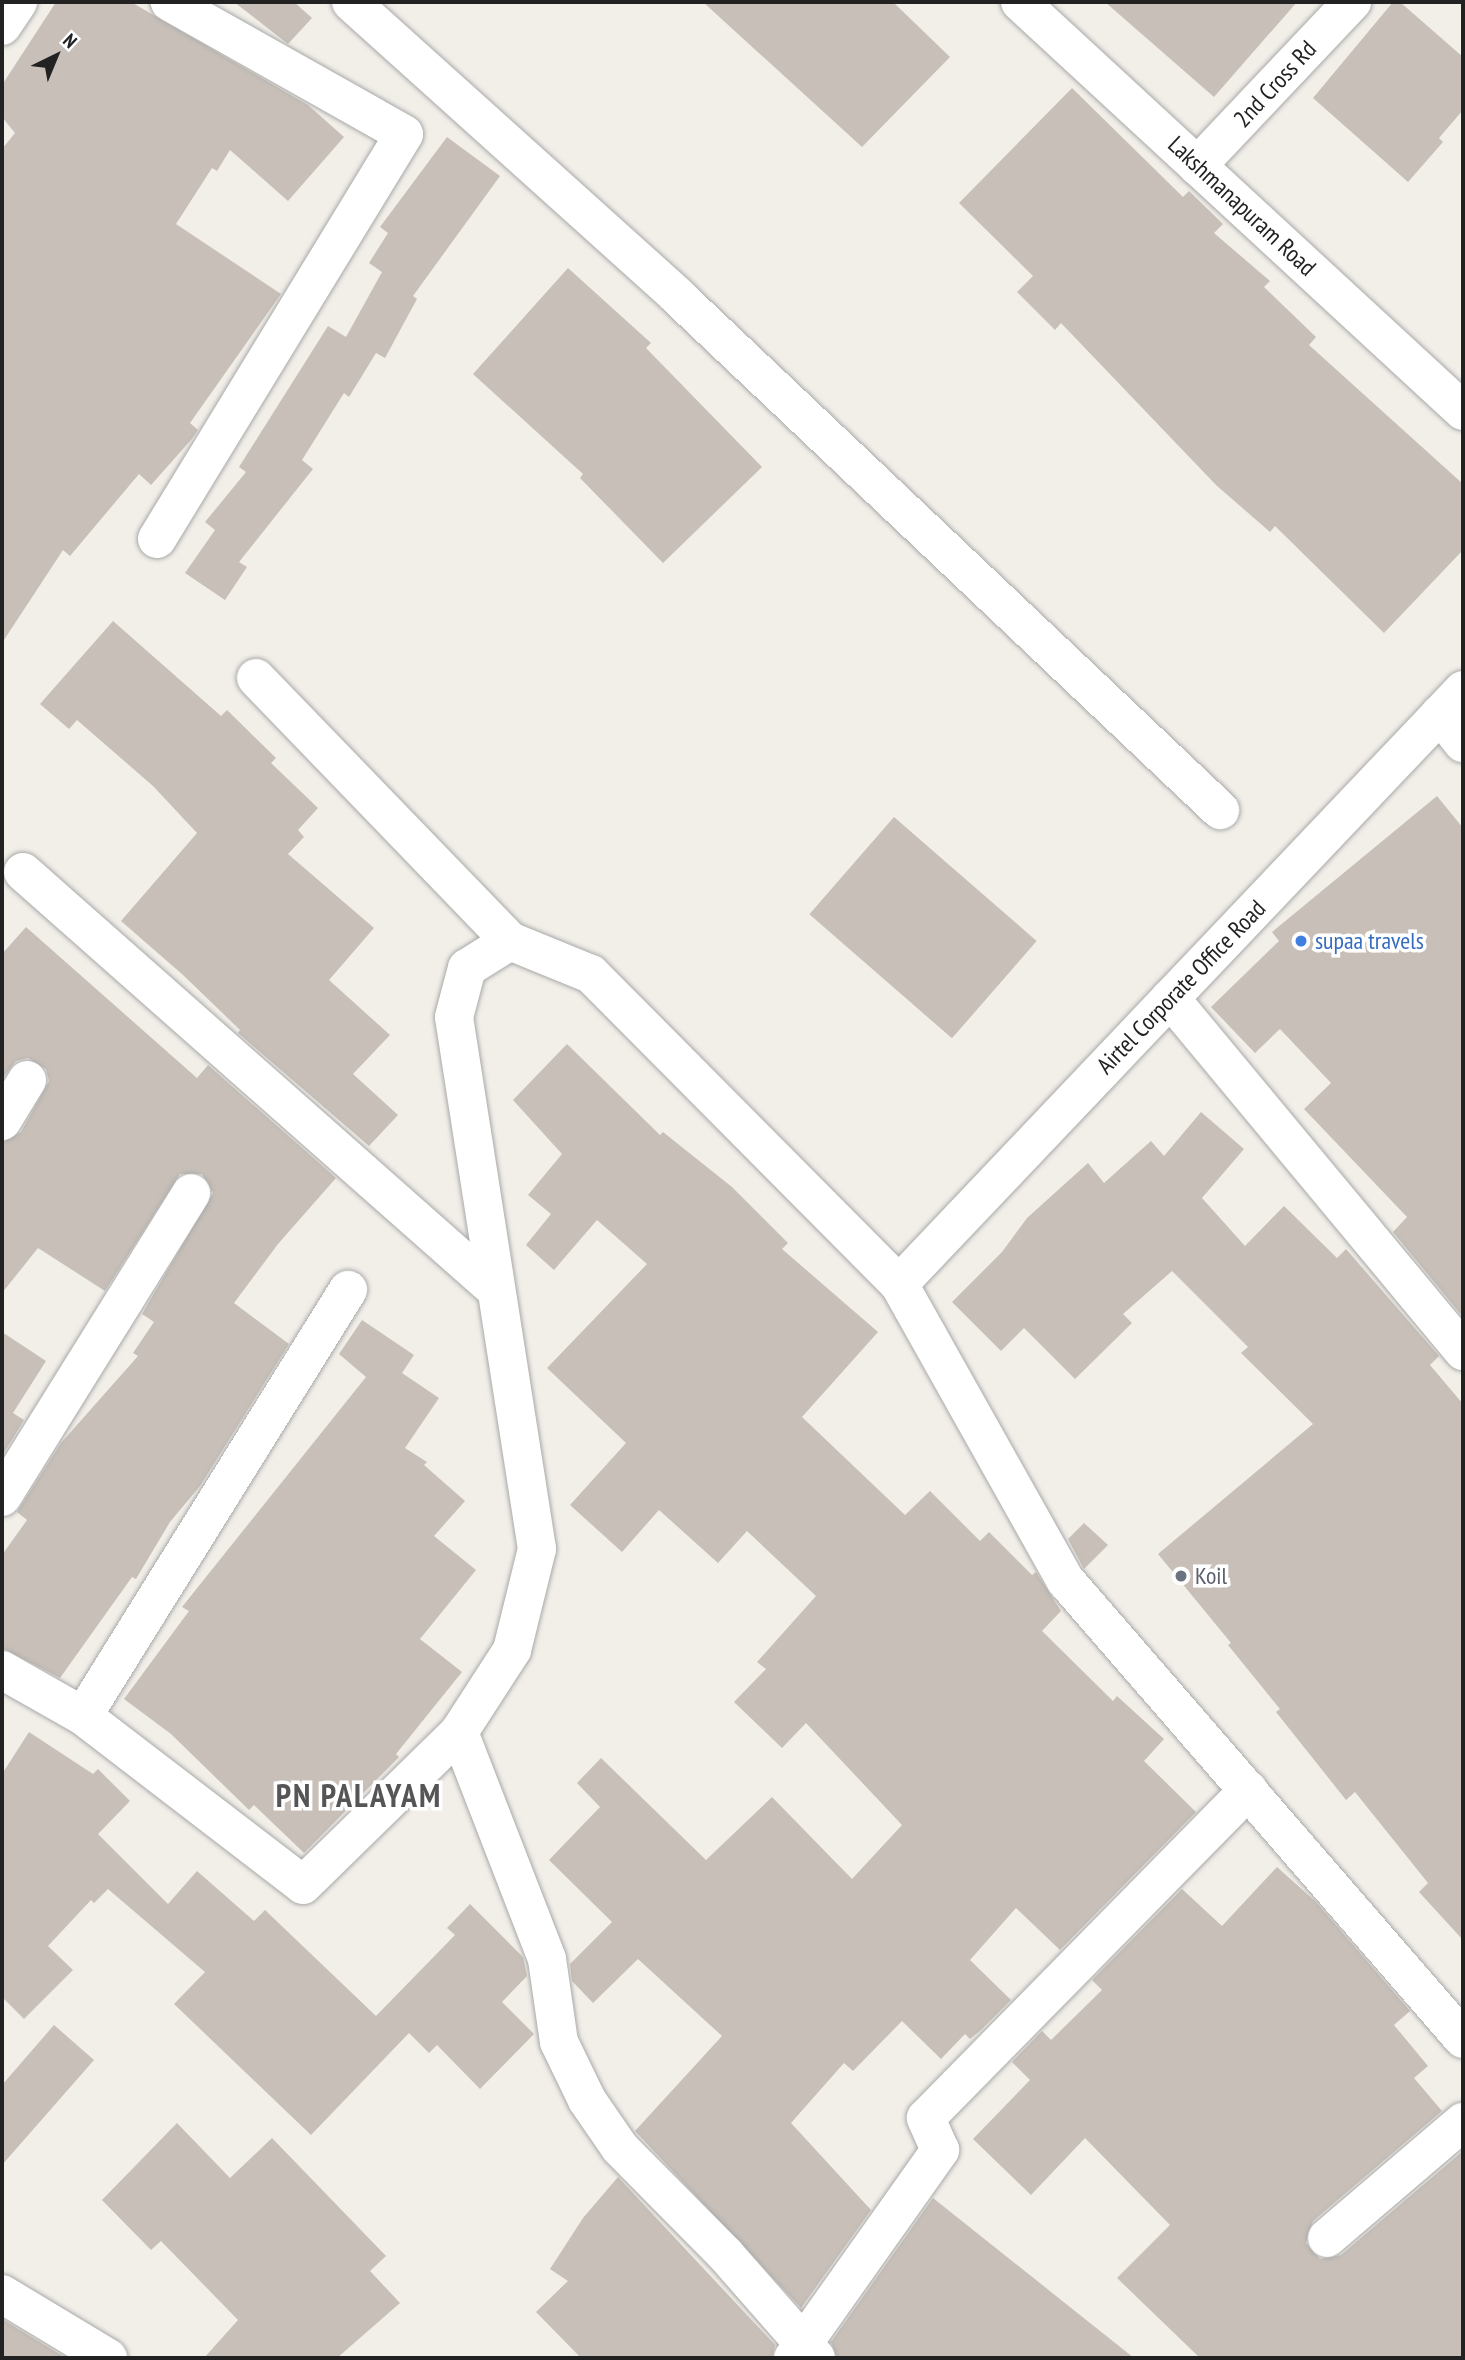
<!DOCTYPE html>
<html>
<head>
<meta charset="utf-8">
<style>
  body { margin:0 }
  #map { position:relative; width:1465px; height:2360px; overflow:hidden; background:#f2efe9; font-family:"PT Sans Narrow",sans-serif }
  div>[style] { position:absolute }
  .building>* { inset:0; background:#c7bfb8; transform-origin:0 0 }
  .roads { filter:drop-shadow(0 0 2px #a9a9a9) drop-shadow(0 0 2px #a9a9a9) }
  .minor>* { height:38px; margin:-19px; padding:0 19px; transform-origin:19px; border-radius:19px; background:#fff }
  .dots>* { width:19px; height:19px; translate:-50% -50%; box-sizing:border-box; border:4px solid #fff; border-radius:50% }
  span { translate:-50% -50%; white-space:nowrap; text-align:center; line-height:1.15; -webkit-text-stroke:7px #fff; paint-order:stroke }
  .street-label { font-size:24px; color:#222 }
  .shop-label { font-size:24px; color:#366cbe }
  .left { translate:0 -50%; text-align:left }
  .worship-label { font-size:24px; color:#5b616d }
  .district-label { font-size:32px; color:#555; font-weight:700; letter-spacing:2px }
  .frame { position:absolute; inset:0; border:4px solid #222; pointer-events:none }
  .north { position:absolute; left:21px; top:21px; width:70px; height:70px; -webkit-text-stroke:5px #fff; paint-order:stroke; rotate:43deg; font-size:19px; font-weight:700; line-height:28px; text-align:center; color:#222 }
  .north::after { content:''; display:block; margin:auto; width:24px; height:32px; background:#222; clip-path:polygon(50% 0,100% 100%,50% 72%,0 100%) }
</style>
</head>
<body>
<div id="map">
  <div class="building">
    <i style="clip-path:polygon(56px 2px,131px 2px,308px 105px,344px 137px,288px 201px,230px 150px,217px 171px,212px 168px,176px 224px,281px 294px,190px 423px,198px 430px,191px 440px,151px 485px,139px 474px,70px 556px,63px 550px,2px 643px,2px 149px,15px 133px,2px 117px,2px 85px)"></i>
    <i style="clip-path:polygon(234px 2px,294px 2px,312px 18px,288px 44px)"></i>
    <i style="clip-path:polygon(703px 2px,893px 2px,950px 57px,862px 147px)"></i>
    <i style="clip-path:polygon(1105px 2px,1297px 2px,1214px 97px)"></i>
    <i style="clip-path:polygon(1393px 2px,1400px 2px,1463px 57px,1463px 110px,1439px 138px,1443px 142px,1408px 182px,1313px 98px)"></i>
    <i style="clip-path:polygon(1072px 88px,1183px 197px,1189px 191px,1223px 224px,1214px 233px,1270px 281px,1264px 287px,1316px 337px,1309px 345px,1463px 484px,1463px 550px,1384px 633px,1275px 526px,1270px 532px,1216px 485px,1061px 323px,1055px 330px,1017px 292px,1033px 276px,959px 203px)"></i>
    <i style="clip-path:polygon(447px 137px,500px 176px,413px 296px,417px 299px,385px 358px,376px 353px,349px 397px,344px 393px,302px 460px,313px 469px,239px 562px,247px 567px,225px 600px,185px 573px,215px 530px,205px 522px,246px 472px,239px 467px,328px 326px,346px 337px,382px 272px,369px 263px,388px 233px,380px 227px)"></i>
    <i style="clip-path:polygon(568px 268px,651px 343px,646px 348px,762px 467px,663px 563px,580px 478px,583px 474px,473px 374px)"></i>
    <i style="clip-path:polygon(113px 621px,221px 716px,227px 710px,276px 758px,271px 763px,318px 808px,298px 830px,304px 837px,288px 854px,374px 928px,329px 980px,390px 1035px,353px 1074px,398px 1115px,369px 1146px,238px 1033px,240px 1030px,183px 975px,121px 921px,197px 833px,153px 786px,77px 720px,69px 729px,40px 704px)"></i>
    <i style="clip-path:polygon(1437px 796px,1463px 828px,1463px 1317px,1393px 1232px,1407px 1217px,1304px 1109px,1331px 1083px,1280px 1029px,1255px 1053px,1211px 1007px,1279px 941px,1272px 932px)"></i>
    <i style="left:894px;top:817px;width:189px;height:129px;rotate:41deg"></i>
    <i style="clip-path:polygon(26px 927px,197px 1078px,208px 1065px,336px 1178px,278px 1244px,234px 1303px,289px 1344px,200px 1486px,170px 1522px,136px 1579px,132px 1577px,60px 1678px,2px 1648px,2px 1555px,27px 1520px,17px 1512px,61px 1443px,138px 1356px,133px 1353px,154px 1322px,142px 1314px,213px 1193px,202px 1174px,180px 1174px,105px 1291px,38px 1248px,2px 1293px,2px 1143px,21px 1132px,49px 1081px,46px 1069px,28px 1058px,16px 1061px,2px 1079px,2px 954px)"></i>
    <i style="clip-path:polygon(567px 1044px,660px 1135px,663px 1132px,732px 1187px,788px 1243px,782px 1249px,878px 1332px,802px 1417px,905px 1515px,930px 1491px,980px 1541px,989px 1532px,1032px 1575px,1036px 1572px,1061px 1611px,1042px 1631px,1113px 1701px,1117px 1696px,1164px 1739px,1144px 1761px,1196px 1812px,1060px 1950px,1016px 1908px,970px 1960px,1011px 2000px,981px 2030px,970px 2039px,965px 2034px,941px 2059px,902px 2021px,853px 2071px,844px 2063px,791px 2123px,871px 2210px,801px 2308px,635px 2131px,722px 2036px,638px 1959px,593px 2003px,572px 1981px,570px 1964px,612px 1922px,549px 1860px,600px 1807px,577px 1783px,601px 1758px,706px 1860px,772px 1797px,852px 1879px,902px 1825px,806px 1723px,782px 1748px,734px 1702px,766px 1669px,757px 1662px,816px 1596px,747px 1531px,718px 1563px,659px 1510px,622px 1552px,570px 1505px,626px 1443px,547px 1368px,647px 1264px,597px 1220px,554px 1270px,526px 1245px,551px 1214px,528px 1195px,562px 1154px,513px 1100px)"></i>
    <i style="clip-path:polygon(1201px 1112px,1244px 1149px,1202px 1198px,1245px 1246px,1284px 1206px,1337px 1258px,1346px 1249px,1439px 1356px,1430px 1365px,1463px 1404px,1463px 1940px,1419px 1892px,1428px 1883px,1355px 1792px,1346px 1800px,1276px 1712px,1280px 1709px,1228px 1645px,1231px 1643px,1158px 1554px,1313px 1424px,1241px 1353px,1248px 1347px,1172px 1271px,1123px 1314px,1132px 1323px,1075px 1379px,1024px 1328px,1001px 1351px,952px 1302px,1002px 1252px,1027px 1218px,1088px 1163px,1104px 1183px,1151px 1141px,1164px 1156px)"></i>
    <i style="clip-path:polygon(362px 1320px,414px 1355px,402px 1373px,439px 1398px,405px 1448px,427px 1462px,424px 1465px,465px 1501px,434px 1536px,476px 1570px,420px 1639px,462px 1672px,396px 1754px,399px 1757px,304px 1853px,254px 1805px,249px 1810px,171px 1734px,124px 1699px,189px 1611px,182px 1607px,366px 1377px,339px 1354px)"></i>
    <i style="clip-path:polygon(2px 1332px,46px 1361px,13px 1413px,24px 1420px,2px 1456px)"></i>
    <i style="clip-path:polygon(1084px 1523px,1108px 1545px,1084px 1569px,1068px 1539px)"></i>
    <i style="clip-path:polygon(29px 1732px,93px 1774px,98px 1769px,130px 1801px,98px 1834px,168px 1904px,197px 1871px,254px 1921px,265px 1910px,376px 2016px,455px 1935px,447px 1928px,470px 1904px,523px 1957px,527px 1976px,502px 2002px,534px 2034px,480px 2089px,437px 2045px,429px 2053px,409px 2033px,311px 2135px,174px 2004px,205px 1972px,108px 1889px,94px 1903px,91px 1900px,48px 1946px,73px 1970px,24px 2019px,2px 1997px,2px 1774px)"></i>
    <i style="clip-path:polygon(1277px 1867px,1316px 1902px,1410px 2011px,1394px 2025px,1428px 2066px,1414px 2078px,1442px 2111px,1313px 2221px,1306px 2243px,1320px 2259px,1341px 2255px,1463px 2151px,1463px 2358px,1200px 2358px,1117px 2278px,1170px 2225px,1085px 2138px,1031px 2195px,973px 2139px,1030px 2080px,1012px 2062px,1042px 2031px,1051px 2040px,1102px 1990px,1092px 1980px,1182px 1889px,1222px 1926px)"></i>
    <i style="clip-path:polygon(54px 2025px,94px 2060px,2px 2165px,2px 2085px)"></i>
    <i style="clip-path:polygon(177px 2123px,230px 2178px,272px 2138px,386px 2256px,370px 2271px,400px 2303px,337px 2358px,204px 2358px,238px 2320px,161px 2241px,151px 2250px,102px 2200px)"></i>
    <i style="clip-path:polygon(618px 2177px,775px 2345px,772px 2358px,581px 2358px,536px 2312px,568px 2281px,550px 2269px,583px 2218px)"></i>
    <i style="clip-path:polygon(933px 2198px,1134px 2358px,837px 2358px,831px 2342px)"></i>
    <i style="clip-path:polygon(2px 2319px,66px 2358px,2px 2358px)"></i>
  </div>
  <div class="roads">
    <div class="minor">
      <i style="left:351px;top:2px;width:439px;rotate:42deg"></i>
      <i style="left:677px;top:296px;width:748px;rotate:43.43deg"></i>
      <i style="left:1020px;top:2px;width:603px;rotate:42.71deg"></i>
      <i style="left:2px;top:26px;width:29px;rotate:-56deg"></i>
      <i style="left:1197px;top:166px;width:226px;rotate:-46.6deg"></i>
      <i style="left:157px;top:539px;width:474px;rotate:-58.6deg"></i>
      <i style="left:404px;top:134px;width:269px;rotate:-150.6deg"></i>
      <i style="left:256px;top:678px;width:366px;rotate:46deg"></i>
      <i style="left:1440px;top:714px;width:37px;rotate:52deg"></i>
      <i style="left:23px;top:872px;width:631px;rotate:41.47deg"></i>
      <i style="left:1170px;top:998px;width:459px;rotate:50.3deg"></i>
      <i style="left:2px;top:1121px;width:48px;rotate:-58.6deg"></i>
      <i style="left:899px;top:1284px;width:819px;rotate:-46.48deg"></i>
      <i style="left:2px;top:1497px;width:358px;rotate:-58.1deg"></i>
      <i style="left:2px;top:1670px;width:93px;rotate:29.6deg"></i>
      <i style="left:83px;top:1716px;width:277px;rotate:37.5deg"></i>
      <i style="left:303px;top:1885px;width:219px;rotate:-44.4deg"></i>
      <i style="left:459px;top:1732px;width:98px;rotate:-57.1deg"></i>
      <i style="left:512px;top:1650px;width:104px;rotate:-76.1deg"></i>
      <i style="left:537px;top:1549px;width:538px;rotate:-98.87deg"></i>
      <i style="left:454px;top:1017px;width:51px;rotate:-75.1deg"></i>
      <i style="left:467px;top:968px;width:51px;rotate:-32.1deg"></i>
      <i style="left:510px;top:941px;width:87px;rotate:22.2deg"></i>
      <i style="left:591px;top:974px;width:437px;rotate:45.2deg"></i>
      <i style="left:899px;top:1284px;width:341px;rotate:60.7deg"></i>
      <i style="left:1066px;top:1581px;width:606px;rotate:49.08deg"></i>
      <i style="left:83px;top:1716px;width:502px;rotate:-58.12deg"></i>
      <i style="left:459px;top:1732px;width:243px;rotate:68.8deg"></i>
      <i style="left:547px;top:1959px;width:84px;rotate:81.8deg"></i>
      <i style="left:559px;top:2042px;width:64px;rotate:64.2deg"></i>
      <i style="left:587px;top:2100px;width:58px;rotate:55.5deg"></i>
      <i style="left:620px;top:2148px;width:149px;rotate:45.3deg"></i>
      <i style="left:725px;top:2254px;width:138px;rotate:48.8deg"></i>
      <i style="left:1327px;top:2238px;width:179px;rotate:-40.5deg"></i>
      <i style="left:2px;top:2294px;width:124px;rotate:31.1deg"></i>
      <i style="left:793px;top:2358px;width:255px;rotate:-54.7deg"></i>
      <i style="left:940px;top:2150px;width:35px;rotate:-114deg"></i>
      <i style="left:926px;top:2118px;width:460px;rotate:-45.5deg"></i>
    </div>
  </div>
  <div class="dots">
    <i style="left:1301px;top:941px;background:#3f7fe0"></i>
    <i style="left:1181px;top:1576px;background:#6b7280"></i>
  </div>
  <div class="street-label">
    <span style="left:1275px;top:84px;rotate:-47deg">2nd Cross Rd</span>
    <span style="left:1242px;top:206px;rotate:43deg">Lakshmanapuram Road</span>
    <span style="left:1181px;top:987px;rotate:-46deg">Airtel Corporate Office Road</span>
  </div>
  <div class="shop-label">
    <span class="left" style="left:1315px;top:941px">supaa travels</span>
  </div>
  <div class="worship-label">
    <span class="left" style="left:1195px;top:1576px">Koil</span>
  </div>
  <div class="district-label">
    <span style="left:359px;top:1795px">PN PALAYAM</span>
  </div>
  <div class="frame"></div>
  <div class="north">N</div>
</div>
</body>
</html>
